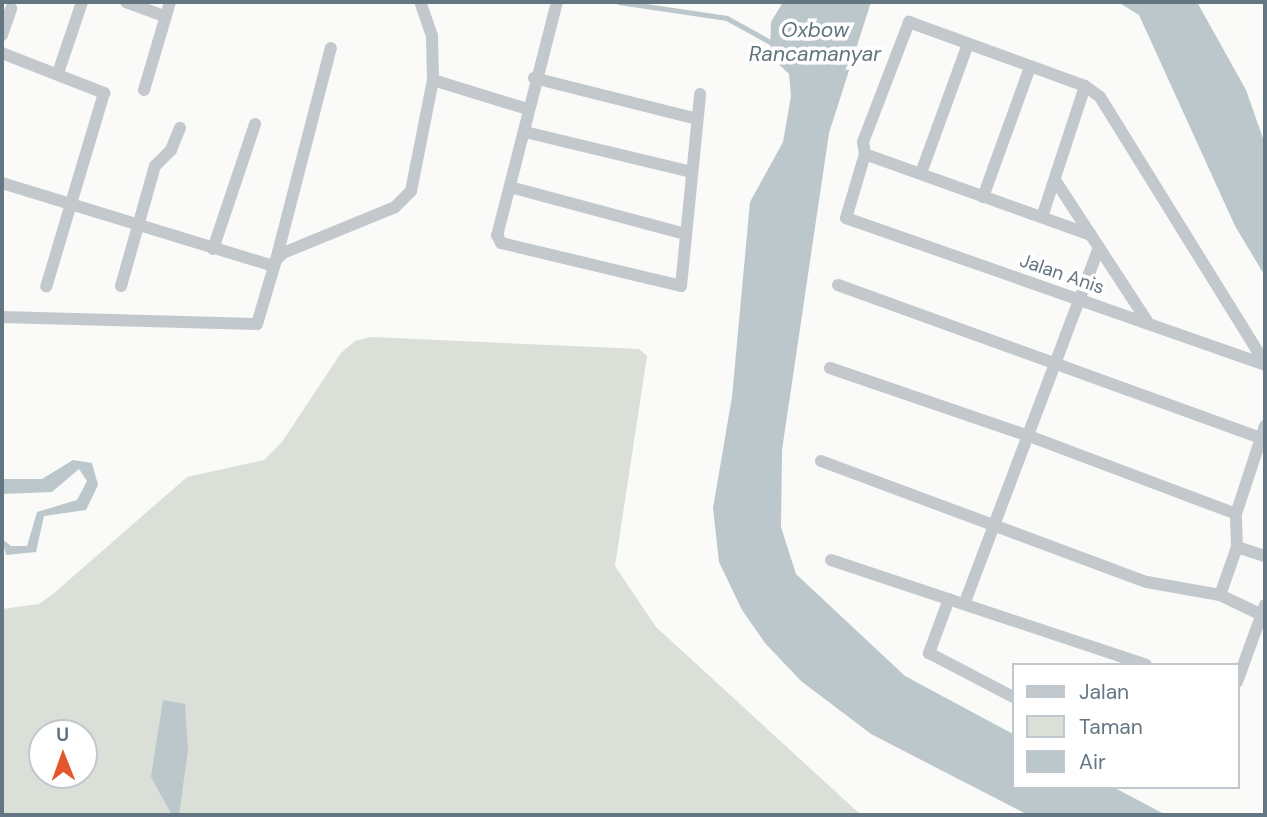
<!DOCTYPE html>
<html>
<head>
<meta charset="utf-8">
<style>
  body { margin:0 }
  #map { position:relative; width:1267px; height:817px; overflow:hidden; background:#fafaf8; font-family:"DM Sans",sans-serif }
  div>[style] { position:absolute }
  .green>* { inset:0; background:#dadfd7 }
  .water>* { inset:0; background:#bbc7cb }
  .stream>* { height:4.5px; margin:-2.25px; padding:0 2.25px; transform-origin:2.25px; border-radius:2.25px; background:#bbc7cb }
  .street>* { height:12px; margin:-6px; padding:0 6px; transform-origin:6px; border-radius:6px; background:#c3c8cc }
  span { translate:-50% -50%; white-space:nowrap; text-align:center; line-height:1.15; -webkit-text-stroke:7px #fff; paint-order:stroke }
  .street-label { font-size:19px; color:#657683 }
  .water-label { font-size:21px; color:#60757c; font-style:italic }
  .frame { position:absolute; inset:0; border:4px solid #657683; pointer-events:none }
  .legend { position:absolute; left:1012px; top:663px; width:228px; height:126px; box-sizing:border-box; background:#fff; border:2px solid #c1c8cd; margin:0; padding:9px 12px; list-style:none; font-size:21px; color:#657683 }
  .legend li { display:flex; align-items:center; gap:14px; height:35px }
  .legend b { width:35px; border:2px solid #c1c8cd }
  .north { position:absolute; left:28px; top:719px; width:70px; height:70px; box-sizing:border-box; background:#fff; border:2px solid #c1c8cd; border-radius:50%; rotate:359deg; font-size:19px; font-weight:700; line-height:28px; text-align:center; color:#657683 }
  .north::after { content:''; display:block; margin:auto; width:24px; height:32px; background:#e4572e; clip-path:polygon(50% 0,100% 100%,50% 72%,0 100%) }
</style>
</head>
<body>
<div id="map">
  <div class="green">
    <i style="clip-path:polygon(evenodd,371px 337px,639px 349px,647px 356px,615px 566px,656px 627px,861px 815px,2px 815px,2px 609px,39px 604px,53px 594px,187px 477px,264px 460px,282px 442px,341px 353px,355px 341px,371px 337px,42px 733px,84px 733px,84px 775px,42px 775px,42px 733px)"></i>
  </div>
  <div class="water">
    <i style="clip-path:polygon(783px 2px,871px 2px,829px 133px,782px 450px,781px 527px,796px 574px,905px 676px,1013px 734px,1013px 787px,1113px 787px,1166px 815px,1028px 815px,871px 734px,801px 681px,765px 643px,742px 610px,719px 562px,713px 508px,732px 397px,750px 202px,783px 142px,791px 96px,789px 74px,770px 56px,771px 22px)"></i>
    <i style="clip-path:polygon(1118px 2px,1197px 2px,1246px 90px,1265px 144px,1265px 276px,1235px 226px,1139px 15px)"></i>
    <i style="clip-path:polygon(73px 460px,92px 463px,98px 485px,86px 510px,44px 516px,36px 552px,6px 555px,2px 539px,11px 546px,27px 546px,37px 512px,77px 500px,87px 481px,79px 469px,52px 492px,2px 494px,2px 479px,42px 479px)"></i>
    <i style="clip-path:polygon(163px 700px,185px 704px,188px 750px,179px 815px,172px 815px,151px 777px)"></i>
  </div>
  <div class="stream">
    <i style="left:619px;top:2px;width:109px;rotate:8.4deg"></i>
    <i style="left:727px;top:18px;width:54px;rotate:29deg"></i>
  </div>
  <div class="street">
    <i style="left:126px;top:2px;width:40px;rotate:20.2deg"></i>
    <i style="left:557px;top:2px;width:241px;rotate:104.4deg"></i>
    <i style="left:497px;top:235px;width:9px;rotate:63deg"></i>
    <i style="left:501px;top:243px;width:185px;rotate:13.4deg"></i>
    <i style="left:681px;top:286px;width:193px;rotate:-84.3deg"></i>
    <i style="left:2px;top:35px;width:28px;rotate:-71deg"></i>
    <i style="left:2px;top:53px;width:110px;rotate:21.4deg"></i>
    <i style="left:104px;top:93px;width:202px;rotate:106.6deg"></i>
    <i style="left:58px;top:73px;width:75px;rotate:-71.3deg"></i>
    <i style="left:534px;top:78px;width:168px;rotate:14.1deg"></i>
    <i style="left:433px;top:80px;width:98px;rotate:17.1deg"></i>
    <i style="left:144px;top:90px;width:92px;rotate:-73.5deg"></i>
    <i style="left:525px;top:132px;width:171px;rotate:13.5deg"></i>
    <i style="left:865px;top:154px;width:67px;rotate:106.5deg"></i>
    <i style="left:846px;top:218px;width:444px;rotate:19.3deg"></i>
    <i style="left:921px;top:173px;width:137px;rotate:-70deg"></i>
    <i style="left:1055px;top:180px;width:172px;rotate:56.9deg"></i>
    <i style="left:2px;top:183px;width:284px;rotate:17deg"></i>
    <i style="left:510px;top:187px;width:181px;rotate:15deg"></i>
    <i style="left:983px;top:197px;width:138px;rotate:-70.1deg"></i>
    <i style="left:1042px;top:217px;width:138px;rotate:-71.8deg"></i>
    <i style="left:1091px;top:235px;width:240px;rotate:-160.3deg"></i>
    <i style="left:865px;top:154px;width:12px;rotate:-99deg"></i>
    <i style="left:863px;top:142px;width:129px;rotate:-69deg"></i>
    <i style="left:909px;top:22px;width:187px;rotate:20deg"></i>
    <i style="left:1085px;top:86px;width:19px;rotate:36deg"></i>
    <i style="left:1100px;top:97px;width:313px;rotate:58.2deg"></i>
    <i style="left:213px;top:249px;width:132px;rotate:-71.4deg"></i>
    <i style="left:276px;top:260px;width:219px;rotate:-75.5deg"></i>
    <i style="left:838px;top:285px;width:450px;rotate:19.9deg"></i>
    <i style="left:121px;top:286px;width:125px;rotate:-74.2deg"></i>
    <i style="left:155px;top:166px;width:23px;rotate:-45deg"></i>
    <i style="left:171px;top:150px;width:24px;rotate:-68deg"></i>
    <i style="left:2px;top:317px;width:255px;rotate:1.6deg"></i>
    <i style="left:257px;top:324px;width:67px;rotate:-73.5deg"></i>
    <i style="left:276px;top:260px;width:10px;rotate:-45deg"></i>
    <i style="left:283px;top:253px;width:121px;rotate:-22.3deg"></i>
    <i style="left:395px;top:207px;width:23px;rotate:-45deg"></i>
    <i style="left:411px;top:191px;width:113px;rotate:-78.8deg"></i>
    <i style="left:433px;top:80px;width:44px;rotate:-91.3deg"></i>
    <i style="left:432px;top:36px;width:36px;rotate:-109deg"></i>
    <i style="left:830px;top:368px;width:210px;rotate:18.9deg"></i>
    <i style="left:1029px;top:436px;width:221px;rotate:20.6deg"></i>
    <i style="left:821px;top:461px;width:348px;rotate:20.4deg"></i>
    <i style="left:1147px;top:582px;width:74px;rotate:10.1deg"></i>
    <i style="left:1220px;top:595px;width:51px;rotate:-70.5deg"></i>
    <i style="left:1237px;top:547px;width:33px;rotate:-92deg"></i>
    <i style="left:1236px;top:514px;width:93px;rotate:-71.8deg"></i>
    <i style="left:1237px;top:547px;width:29px;rotate:18deg"></i>
    <i style="left:831px;top:560px;width:332px;rotate:18.4deg"></i>
    <i style="left:1220px;top:595px;width:47px;rotate:25.5deg"></i>
    <i style="left:949px;top:599px;width:58px;rotate:110.3deg"></i>
    <i style="left:929px;top:653px;width:95px;rotate:27.6deg"></i>
    <i style="left:965px;top:602px;width:379px;rotate:-69.3deg"></i>
    <i style="left:1237px;top:682px;width:82px;rotate:-70deg"></i>
  </div>
  <div class="street-label">
    <span style="left:1062px;top:274px;rotate:19deg">Jalan Anis</span>
  </div>
  <div class="water-label">
    <span style="left:815px;top:42px">Oxbow<br>Rancamanyar</span>
  </div>
  <div class="frame"></div>
  <ul class="legend">
  <li><b style="height:9px;background:#c3c8cc"></b>Jalan</li>
  <li><b style="height:19px;background:#dadfd7"></b>Taman</li>
  <li><b style="height:19px;background:#bbc7cb"></b>Air</li>
  </ul>
  <div class="north">U</div>
</div>
</body>
</html>
